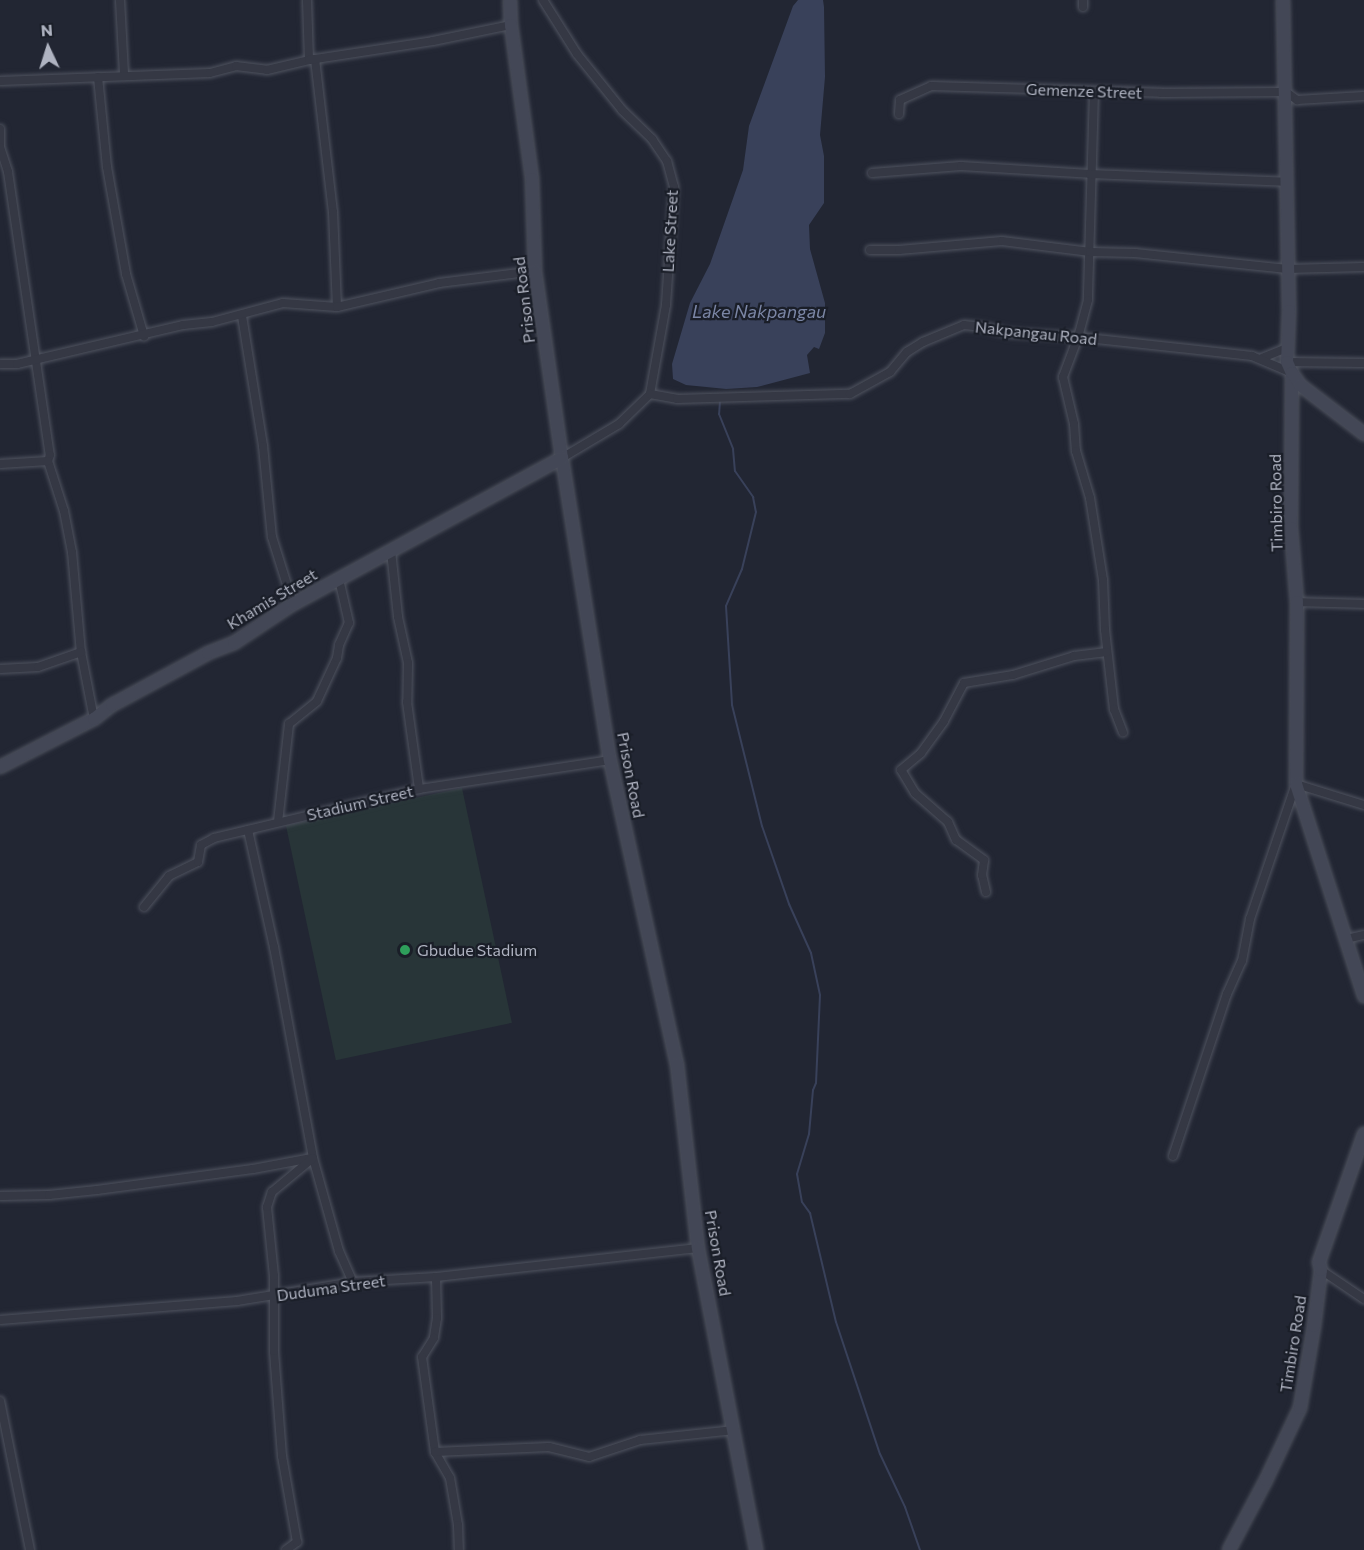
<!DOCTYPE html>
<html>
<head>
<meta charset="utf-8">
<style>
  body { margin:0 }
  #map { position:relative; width:1364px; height:1550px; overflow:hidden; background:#222633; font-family:Commissioner,sans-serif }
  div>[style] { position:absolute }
  .green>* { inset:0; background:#283538; transform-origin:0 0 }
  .water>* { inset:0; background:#39415a }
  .stream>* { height:2px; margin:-1px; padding:0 1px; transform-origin:1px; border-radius:1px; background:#39415a }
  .roads { filter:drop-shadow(0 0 2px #4f535f) drop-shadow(0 0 2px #4f535f) }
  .street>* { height:8px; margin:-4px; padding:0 4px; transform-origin:4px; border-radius:4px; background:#353844 }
  .secondary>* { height:12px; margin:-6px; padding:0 6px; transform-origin:6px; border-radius:6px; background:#434756 }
  .dots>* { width:16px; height:16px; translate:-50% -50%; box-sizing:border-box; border:3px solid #1a1e28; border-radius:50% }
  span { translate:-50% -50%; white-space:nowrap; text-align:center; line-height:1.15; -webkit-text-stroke:4.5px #1a1e28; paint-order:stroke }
  .street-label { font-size:16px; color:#afb3c1 }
  .poi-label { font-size:16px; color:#afb3c1 }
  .left { translate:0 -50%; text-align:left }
  .water-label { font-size:18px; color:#7b86a5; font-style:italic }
  .north { position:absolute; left:18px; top:18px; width:60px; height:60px; -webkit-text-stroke:4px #1a1e28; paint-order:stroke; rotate:356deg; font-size:16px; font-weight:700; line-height:24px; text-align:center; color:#afb3c1 }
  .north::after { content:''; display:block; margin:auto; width:21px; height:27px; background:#afb3c1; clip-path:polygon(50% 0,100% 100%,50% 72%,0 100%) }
</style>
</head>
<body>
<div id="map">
  <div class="green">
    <i style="left:462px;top:788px;width:240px;height:180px;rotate:78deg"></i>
  </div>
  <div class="water">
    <i style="clip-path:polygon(798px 0,823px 0,824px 7px,825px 77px,820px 135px,824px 156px,824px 203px,809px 225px,810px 249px,825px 303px,825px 333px,819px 349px,814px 347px,807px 355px,810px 373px,757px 387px,726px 389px,686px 385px,673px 379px,672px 364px,690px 303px,710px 264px,743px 170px,749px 126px,793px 6px)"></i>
  </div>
  <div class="stream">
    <i style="left:720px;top:401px;width:13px;rotate:94deg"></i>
    <i style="left:719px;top:414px;width:38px;rotate:68deg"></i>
    <i style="left:733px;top:449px;width:22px;rotate:85deg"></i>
    <i style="left:735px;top:471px;width:32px;rotate:55deg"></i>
    <i style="left:753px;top:497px;width:15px;rotate:79deg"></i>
    <i style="left:756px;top:512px;width:59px;rotate:103.8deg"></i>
    <i style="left:742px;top:569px;width:40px;rotate:113.4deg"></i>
    <i style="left:726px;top:606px;width:99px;rotate:86.5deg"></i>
    <i style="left:732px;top:705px;width:125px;rotate:76.1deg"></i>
    <i style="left:762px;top:826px;width:83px;rotate:70.9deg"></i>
    <i style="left:789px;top:904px;width:54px;rotate:65.8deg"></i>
    <i style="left:811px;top:953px;width:43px;rotate:77.9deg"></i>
    <i style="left:820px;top:995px;width:88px;rotate:92.6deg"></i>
    <i style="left:816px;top:1083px;width:8px;rotate:113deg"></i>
    <i style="left:813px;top:1090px;width:44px;rotate:95.2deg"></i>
    <i style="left:809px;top:1134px;width:42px;rotate:106.7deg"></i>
    <i style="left:797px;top:1174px;width:28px;rotate:80deg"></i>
    <i style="left:802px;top:1202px;width:14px;rotate:54deg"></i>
    <i style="left:810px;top:1213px;width:112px;rotate:76.6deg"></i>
    <i style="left:836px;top:1322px;width:139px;rotate:71.6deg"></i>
    <i style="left:880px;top:1454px;width:59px;rotate:64.7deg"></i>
    <i style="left:905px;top:1507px;width:46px;rotate:70.8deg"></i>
  </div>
  <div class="roads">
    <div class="street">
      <i style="left:120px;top:0;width:74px;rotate:86.9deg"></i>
      <i style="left:307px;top:0;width:60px;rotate:88.1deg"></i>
      <i style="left:543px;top:0;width:64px;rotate:57.8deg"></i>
      <i style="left:577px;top:54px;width:72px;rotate:51.2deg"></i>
      <i style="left:622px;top:110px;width:42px;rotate:44deg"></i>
      <i style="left:652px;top:139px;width:27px;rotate:56deg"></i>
      <i style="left:667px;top:161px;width:27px;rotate:75deg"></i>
      <i style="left:674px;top:187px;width:118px;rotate:93.9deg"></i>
      <i style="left:666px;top:305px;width:90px;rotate:100.2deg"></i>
      <i style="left:650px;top:394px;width:43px;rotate:135.9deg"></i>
      <i style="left:619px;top:424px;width:66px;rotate:149.2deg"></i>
      <i style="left:1083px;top:7px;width:7px;rotate:-90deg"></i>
      <i style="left:315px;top:59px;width:154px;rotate:83.3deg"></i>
      <i style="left:333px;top:212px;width:95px;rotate:87.6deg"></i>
      <i style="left:98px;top:77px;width:90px;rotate:84.3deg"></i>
      <i style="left:107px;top:167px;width:109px;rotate:79.9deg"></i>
      <i style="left:126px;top:274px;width:65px;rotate:73.8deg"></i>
      <i style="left:0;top:81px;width:210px;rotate:-2.2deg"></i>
      <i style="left:210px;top:73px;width:27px;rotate:-15deg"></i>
      <i style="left:236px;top:66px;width:31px;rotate:7deg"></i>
      <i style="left:267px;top:70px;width:43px;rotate:-13.4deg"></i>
      <i style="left:309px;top:60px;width:125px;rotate:-8.7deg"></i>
      <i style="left:433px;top:41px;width:80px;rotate:-11.6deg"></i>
      <i style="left:1094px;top:92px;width:208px;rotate:91.7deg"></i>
      <i style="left:1088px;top:300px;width:38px;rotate:105deg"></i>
      <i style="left:1078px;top:337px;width:43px;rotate:110.6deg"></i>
      <i style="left:1063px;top:377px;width:48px;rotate:76.8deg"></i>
      <i style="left:1074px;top:424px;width:27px;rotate:86deg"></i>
      <i style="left:1076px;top:451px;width:49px;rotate:73.4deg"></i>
      <i style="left:1090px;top:498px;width:83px;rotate:81deg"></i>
      <i style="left:1103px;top:580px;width:50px;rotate:87.7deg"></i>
      <i style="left:1105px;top:630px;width:80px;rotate:83.5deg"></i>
      <i style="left:1114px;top:709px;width:25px;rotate:69deg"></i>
      <i style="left:899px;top:114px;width:14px;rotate:-86deg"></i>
      <i style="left:900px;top:100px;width:34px;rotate:-24deg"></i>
      <i style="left:931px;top:86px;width:230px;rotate:1.7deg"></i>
      <i style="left:1161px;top:93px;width:125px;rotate:-0.5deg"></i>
      <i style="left:1286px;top:92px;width:14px;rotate:36deg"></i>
      <i style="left:1297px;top:100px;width:67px;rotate:-3.4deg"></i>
      <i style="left:0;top:129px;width:18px;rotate:90deg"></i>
      <i style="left:0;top:147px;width:26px;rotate:72deg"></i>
      <i style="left:8px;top:172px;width:286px;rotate:81.6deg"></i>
      <i style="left:50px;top:455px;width:6px;rotate:108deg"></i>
      <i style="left:48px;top:461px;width:52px;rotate:72.3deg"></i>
      <i style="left:64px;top:511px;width:42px;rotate:79deg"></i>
      <i style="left:72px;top:552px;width:100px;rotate:84.9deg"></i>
      <i style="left:81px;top:652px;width:68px;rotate:79deg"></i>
      <i style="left:872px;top:173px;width:89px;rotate:-4.5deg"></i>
      <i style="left:961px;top:166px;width:129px;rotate:3.5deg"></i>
      <i style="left:1090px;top:174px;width:196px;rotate:2.3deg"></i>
      <i style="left:870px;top:250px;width:29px"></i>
      <i style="left:899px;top:250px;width:103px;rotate:-5deg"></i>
      <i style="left:1002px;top:241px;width:89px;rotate:7.1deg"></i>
      <i style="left:1090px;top:252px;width:45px;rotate:1.3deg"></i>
      <i style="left:1135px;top:253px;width:153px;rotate:6deg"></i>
      <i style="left:1287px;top:269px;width:77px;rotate:-1.5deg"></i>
      <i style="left:242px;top:316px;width:132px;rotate:80.8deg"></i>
      <i style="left:263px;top:446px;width:91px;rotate:84.4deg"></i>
      <i style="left:272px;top:537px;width:70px;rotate:72.6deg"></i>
      <i style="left:1262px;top:358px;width:27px;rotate:-22deg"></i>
      <i style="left:1287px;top:362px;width:77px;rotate:0.7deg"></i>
      <i style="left:0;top:364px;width:17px"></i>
      <i style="left:17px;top:364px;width:171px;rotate:-13.2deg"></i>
      <i style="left:183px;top:325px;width:29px;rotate:-6deg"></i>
      <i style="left:212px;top:322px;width:73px;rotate:-15deg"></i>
      <i style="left:283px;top:303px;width:54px;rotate:4.2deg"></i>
      <i style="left:337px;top:307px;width:105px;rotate:-13.2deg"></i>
      <i style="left:439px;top:283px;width:97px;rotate:-7.1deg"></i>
      <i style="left:650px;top:394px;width:27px;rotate:10deg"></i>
      <i style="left:677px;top:399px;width:173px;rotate:-1.7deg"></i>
      <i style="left:850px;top:394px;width:46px;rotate:-28.8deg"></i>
      <i style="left:890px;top:372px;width:26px;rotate:-50deg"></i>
      <i style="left:907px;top:352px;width:19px;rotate:-32deg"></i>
      <i style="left:923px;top:342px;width:44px;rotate:-22.5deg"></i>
      <i style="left:964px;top:325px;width:19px;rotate:6deg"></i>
      <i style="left:983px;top:327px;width:26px;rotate:13deg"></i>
      <i style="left:1008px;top:333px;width:70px;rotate:3.3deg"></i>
      <i style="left:1078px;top:337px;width:175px;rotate:6.2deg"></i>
      <i style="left:1252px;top:356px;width:43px;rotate:23deg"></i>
      <i style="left:0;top:464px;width:48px;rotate:-3.6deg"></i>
      <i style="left:391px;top:551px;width:66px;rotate:83.9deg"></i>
      <i style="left:398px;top:617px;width:47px;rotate:77.7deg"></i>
      <i style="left:408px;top:663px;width:39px;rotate:91deg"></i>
      <i style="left:407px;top:702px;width:88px;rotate:82.1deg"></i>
      <i style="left:1297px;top:602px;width:67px;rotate:1.7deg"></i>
      <i style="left:0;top:669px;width:38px;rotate:-3deg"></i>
      <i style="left:38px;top:667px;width:46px;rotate:-19.2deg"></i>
      <i style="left:278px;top:822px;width:99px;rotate:-83.6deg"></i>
      <i style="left:289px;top:724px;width:36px;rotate:-39deg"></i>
      <i style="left:317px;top:701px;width:47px;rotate:-65.1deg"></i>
      <i style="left:337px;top:658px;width:13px;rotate:-81deg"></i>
      <i style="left:339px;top:645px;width:24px;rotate:-66deg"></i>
      <i style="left:349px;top:623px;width:45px;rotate:-102.8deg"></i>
      <i style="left:248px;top:830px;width:120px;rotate:77.5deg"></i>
      <i style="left:274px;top:947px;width:215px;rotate:79.5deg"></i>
      <i style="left:313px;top:1158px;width:97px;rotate:74.4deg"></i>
      <i style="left:339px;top:1251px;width:34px;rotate:66deg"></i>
      <i style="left:986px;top:892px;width:17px;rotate:-103deg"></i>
      <i style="left:982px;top:875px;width:15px;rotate:-82deg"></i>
      <i style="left:984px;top:860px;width:34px;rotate:-144deg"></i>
      <i style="left:956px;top:840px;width:20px;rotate:-114deg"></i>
      <i style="left:948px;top:822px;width:44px;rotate:-138.7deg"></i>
      <i style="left:915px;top:793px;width:27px;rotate:-121deg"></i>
      <i style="left:901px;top:770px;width:26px;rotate:-40deg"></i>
      <i style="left:921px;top:753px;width:39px;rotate:-54deg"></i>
      <i style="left:944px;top:721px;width:43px;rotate:-62.2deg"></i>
      <i style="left:964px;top:683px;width:50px;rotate:-9.3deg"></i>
      <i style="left:1013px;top:675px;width:64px;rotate:-17.3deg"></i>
      <i style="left:1074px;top:656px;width:33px;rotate:-7deg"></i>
      <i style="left:144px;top:907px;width:40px;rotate:-51deg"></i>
      <i style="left:169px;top:876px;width:32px;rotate:-26deg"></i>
      <i style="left:198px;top:862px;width:17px;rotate:-80deg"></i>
      <i style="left:201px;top:845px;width:15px;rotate:-28deg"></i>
      <i style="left:214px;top:838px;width:211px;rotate:-13.4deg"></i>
      <i style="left:419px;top:789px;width:193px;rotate:-8.6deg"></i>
      <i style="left:1346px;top:939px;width:18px;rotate:-13deg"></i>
      <i style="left:1173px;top:1156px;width:171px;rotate:-71.6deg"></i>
      <i style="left:1227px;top:994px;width:36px;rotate:-66deg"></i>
      <i style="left:1242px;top:961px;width:43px;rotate:-79.2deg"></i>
      <i style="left:1250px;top:919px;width:143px;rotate:-71.2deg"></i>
      <i style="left:1296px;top:784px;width:71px;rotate:17.2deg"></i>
      <i style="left:0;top:1196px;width:49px;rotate:-1.2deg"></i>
      <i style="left:49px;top:1195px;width:48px;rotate:-5.9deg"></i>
      <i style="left:97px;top:1190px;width:157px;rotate:-7.7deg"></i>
      <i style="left:253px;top:1169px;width:60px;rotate:-10.6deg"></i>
      <i style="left:1321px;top:1270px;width:52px;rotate:34deg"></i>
      <i style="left:436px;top:1277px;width:41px;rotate:88.6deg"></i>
      <i style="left:437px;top:1318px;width:20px;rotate:99deg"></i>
      <i style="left:434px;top:1338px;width:22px;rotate:122deg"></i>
      <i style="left:422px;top:1357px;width:96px;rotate:82.2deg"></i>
      <i style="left:435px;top:1452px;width:30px;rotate:60deg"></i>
      <i style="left:450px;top:1478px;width:48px;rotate:80.3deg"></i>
      <i style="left:458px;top:1525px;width:25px;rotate:88deg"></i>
      <i style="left:0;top:1320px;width:238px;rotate:-4.6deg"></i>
      <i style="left:237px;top:1301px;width:118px;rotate:-9.3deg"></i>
      <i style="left:353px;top:1282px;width:83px;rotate:-3.4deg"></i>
      <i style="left:436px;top:1277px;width:264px;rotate:-6.3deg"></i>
      <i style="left:0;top:1401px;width:152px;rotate:78.6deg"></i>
      <i style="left:435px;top:1452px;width:114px;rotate:-2.5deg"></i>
      <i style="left:549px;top:1447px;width:41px;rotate:14deg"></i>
      <i style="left:589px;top:1457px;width:54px;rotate:-18.4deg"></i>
      <i style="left:640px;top:1440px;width:95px;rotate:-6.1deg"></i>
      <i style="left:286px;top:1550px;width:14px;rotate:-36deg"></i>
      <i style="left:297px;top:1542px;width:87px;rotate:-99.9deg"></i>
      <i style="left:282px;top:1456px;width:105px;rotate:-94.4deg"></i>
      <i style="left:274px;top:1351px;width:75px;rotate:-90deg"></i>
      <i style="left:274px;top:1276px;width:69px;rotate:-95.8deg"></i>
      <i style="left:267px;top:1207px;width:16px;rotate:-72deg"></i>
      <i style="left:272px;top:1192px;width:53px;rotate:-39.7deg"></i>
    </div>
    <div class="secondary">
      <i style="left:510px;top:0;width:25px;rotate:88deg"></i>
      <i style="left:511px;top:25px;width:155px;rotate:82.2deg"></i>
      <i style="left:532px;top:179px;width:92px;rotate:88.1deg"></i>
      <i style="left:535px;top:271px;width:189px;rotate:81.8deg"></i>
      <i style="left:562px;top:458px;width:306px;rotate:81deg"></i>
      <i style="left:610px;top:760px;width:311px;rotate:77.6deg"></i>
      <i style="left:677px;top:1064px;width:185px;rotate:83.5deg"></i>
      <i style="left:698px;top:1248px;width:308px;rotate:79.1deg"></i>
      <i style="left:1283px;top:0;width:311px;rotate:88.9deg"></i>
      <i style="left:1289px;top:311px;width:51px;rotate:92.2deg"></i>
      <i style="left:1287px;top:362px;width:12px;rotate:66deg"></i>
      <i style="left:1292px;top:373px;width:155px;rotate:90.4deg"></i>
      <i style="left:1291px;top:528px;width:74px;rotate:85.4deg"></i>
      <i style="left:1297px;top:602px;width:182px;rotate:90.3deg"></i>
      <i style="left:1296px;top:784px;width:223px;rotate:72.2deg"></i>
      <i style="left:1292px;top:373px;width:14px;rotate:56deg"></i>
      <i style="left:1300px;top:385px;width:81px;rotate:37.4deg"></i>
      <i style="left:0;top:767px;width:106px;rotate:-27.1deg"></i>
      <i style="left:94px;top:719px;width:23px;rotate:-38deg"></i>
      <i style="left:112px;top:705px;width:109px;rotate:-28.4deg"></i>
      <i style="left:208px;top:653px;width:28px;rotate:-21deg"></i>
      <i style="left:234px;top:643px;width:71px;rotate:-33.5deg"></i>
      <i style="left:293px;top:604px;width:306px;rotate:-28.5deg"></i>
      <i style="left:1229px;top:1550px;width:79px;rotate:-62.1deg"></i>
      <i style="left:1266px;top:1480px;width:80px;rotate:-64.7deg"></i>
      <i style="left:1300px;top:1408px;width:83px;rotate:-80.3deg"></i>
      <i style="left:1314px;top:1326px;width:56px;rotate:-82.9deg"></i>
      <i style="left:1321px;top:1270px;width:8px;rotate:-104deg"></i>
      <i style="left:1319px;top:1262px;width:136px;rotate:-70.6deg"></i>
    </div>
  </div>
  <div class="dots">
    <i style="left:405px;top:950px;background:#2e9e5b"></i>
  </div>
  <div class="street-label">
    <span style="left:1084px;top:91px;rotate:2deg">Gemenze Street</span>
    <span style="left:670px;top:231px;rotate:-87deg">Lake Street</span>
    <span style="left:524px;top:300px;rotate:-97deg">Prison Road</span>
    <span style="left:1036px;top:333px;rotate:6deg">Nakpangau Road</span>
    <span style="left:1276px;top:503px;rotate:-91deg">Timbiro Road</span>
    <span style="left:272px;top:599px;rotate:-31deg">Khamis Street</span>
    <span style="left:631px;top:775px;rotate:79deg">Prison Road</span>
    <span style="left:360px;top:803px;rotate:-13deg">Stadium Street</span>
    <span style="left:718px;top:1253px;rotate:80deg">Prison Road</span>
    <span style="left:331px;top:1288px;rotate:-8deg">Duduma Street</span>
    <span style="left:1293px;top:1344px;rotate:-81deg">Timbiro Road</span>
  </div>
  <div class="poi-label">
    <span class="left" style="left:417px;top:950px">Gbudue Stadium</span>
  </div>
  <div class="water-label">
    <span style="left:759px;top:311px">Lake Nakpangau</span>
  </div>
  <div class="north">N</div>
</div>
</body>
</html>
